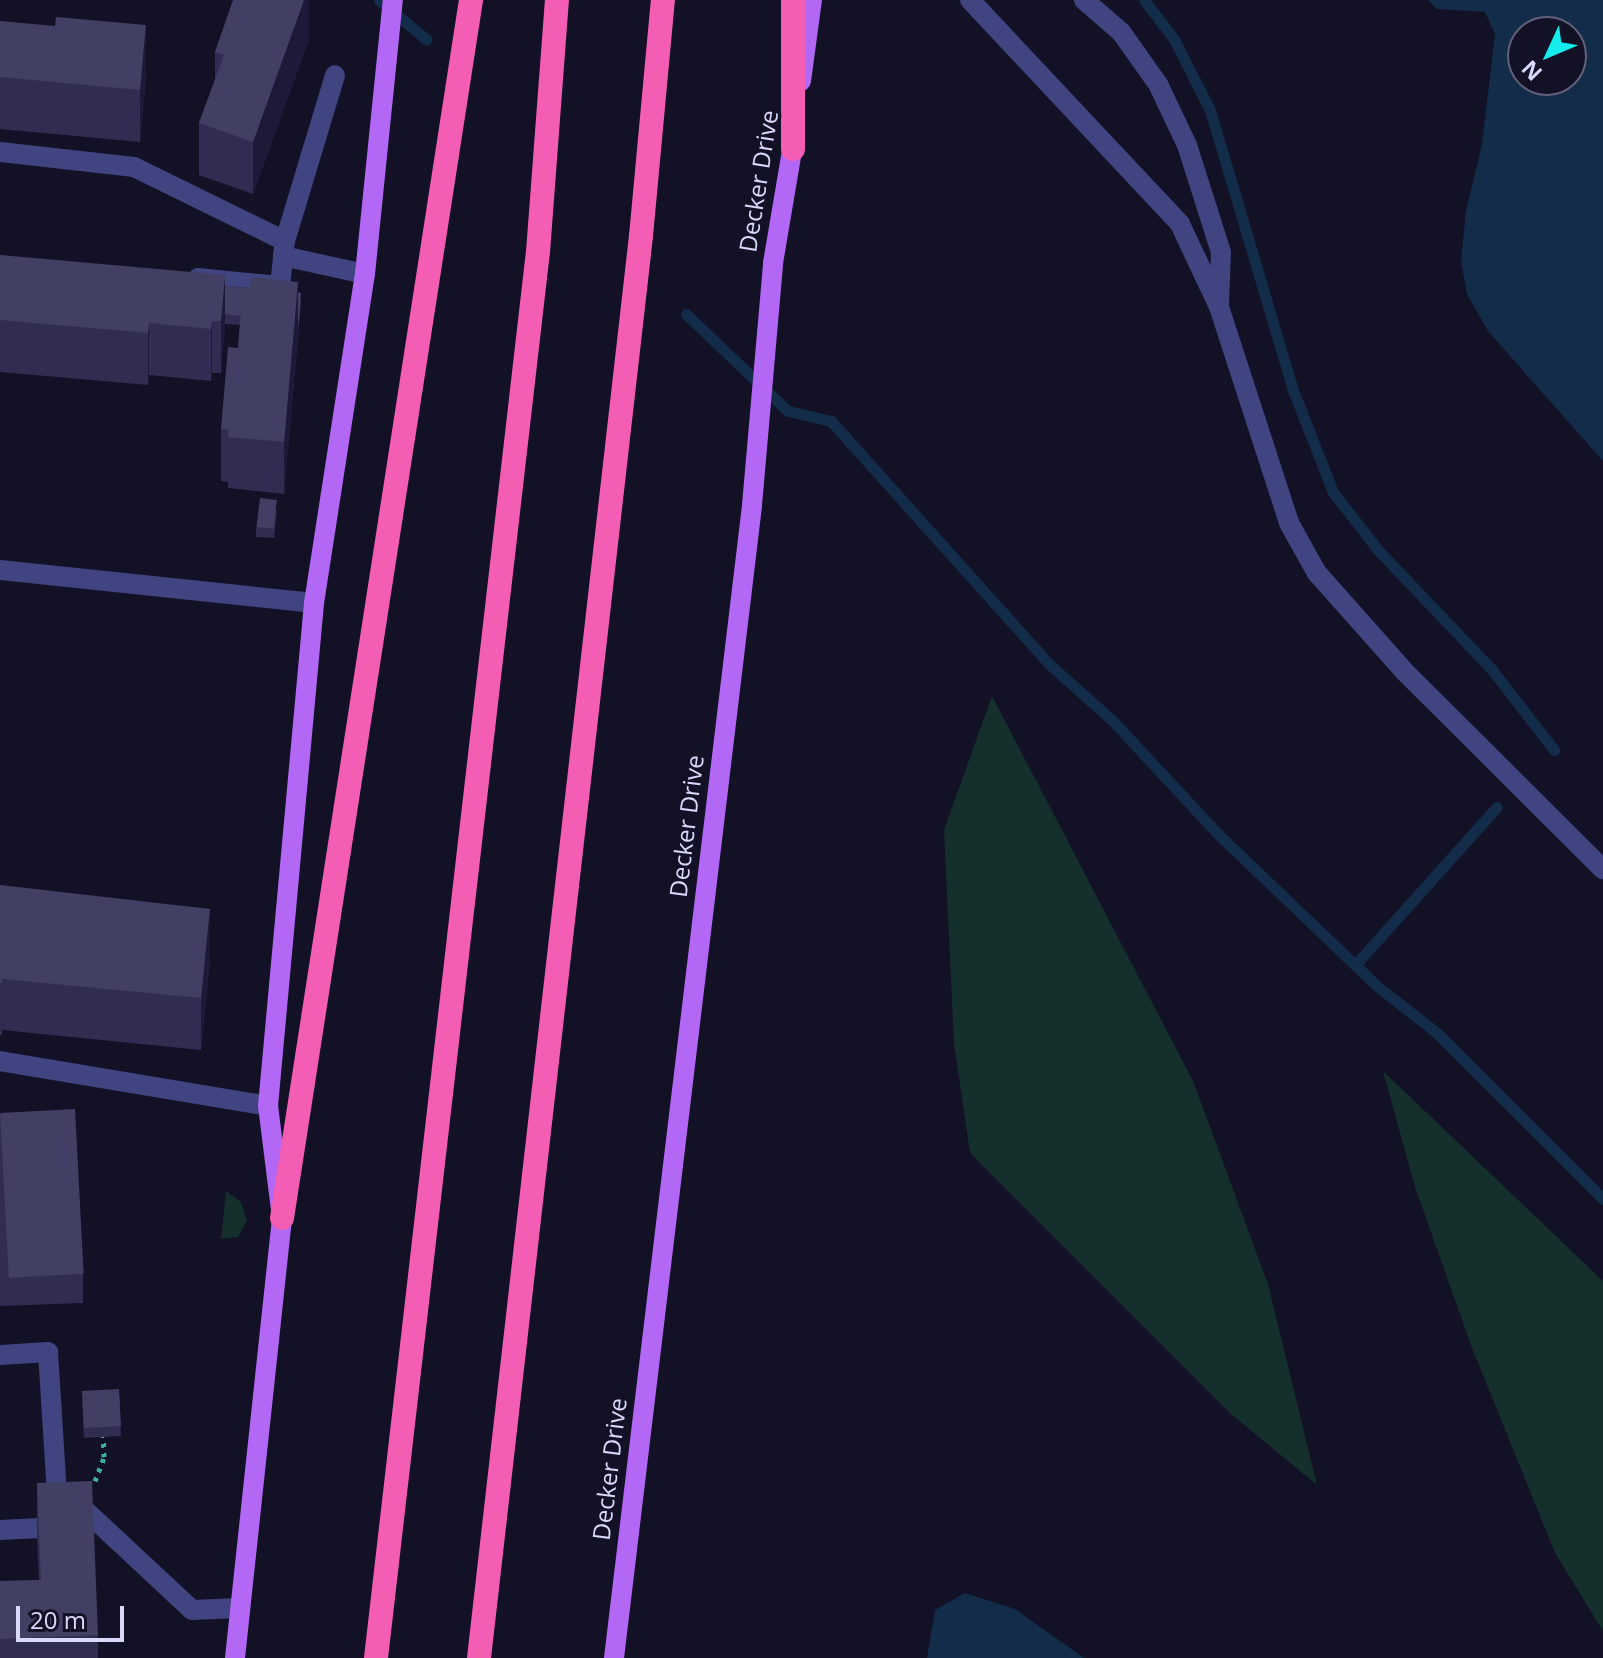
<!DOCTYPE html>
<html>
<head>
<meta charset="utf-8">
<style>
  body { margin:0 }
  #map { position:relative; width:1603px; height:1658px; overflow:hidden; background:#131126; font-family:"Open Sans",sans-serif }
  div>[style] { position:absolute }
  .green>* { inset:0; background:#152f2c }
  .water>* { inset:0; background:#122c49 }
  .stream>* { height:11px; margin:-5.5px; padding:0 5.5px; transform-origin:5.5px; border-radius:5.5px; background:#122c49 }
  .path>* { height:5px; margin-top:-2.5px; transform-origin:0; background:repeating-linear-gradient(90deg,#39b09d 0 4px,transparent 0 10px) }
  .minor>* { height:20px; margin:-10px; padding:0 10px; transform-origin:10px; border-radius:10px; background:#404481 }
  .major>* { height:20px; margin:-10px; padding:0 10px; transform-origin:10px; border-radius:10px; background:#b268f4 }
  .highway>* { height:24px; margin:-12px; padding:0 12px; transform-origin:12px; border-radius:12px; background:#f35db4 }
  .wall>* { inset:0; background:#302c52 }
  .shaded-wall>* { inset:0; background:#1d1939 }
  .building>* { inset:0; background:#423f64; transform-origin:0 0 }
  span { translate:-50% -50%; white-space:nowrap; text-align:center; line-height:1.15; -webkit-text-stroke:7px #131126; paint-order:stroke }
  .street-label { font-size:24px; color:#d9d9fc }
  .north { position:absolute; left:1507px; top:16px; width:80px; height:80px; box-sizing:border-box; background:#131126; border:2px solid #62617c; border-radius:50%; rotate:226deg; font-size:22px; font-weight:700; line-height:32px; text-align:center; color:#d9d9fc }
  .north::after { content:''; display:block; margin:auto; width:28px; height:36px; background:#13edee; clip-path:polygon(50% 0,100% 100%,50% 72%,0 100%) }
  .scale { position:absolute; left:16px; top:1606px; width:108px; height:36px; box-sizing:border-box; border:4px solid #d9d9fc; border-top:0; padding-left:10px; font-size:24px; line-height:28px; white-space:nowrap; color:#d9d9fc; -webkit-text-stroke:6px #131126; paint-order:stroke }
</style>
</head>
<body>
<div id="map">
  <div class="green">
    <i style="clip-path:polygon(992px 696px,1193px 1081px,1268px 1284px,1317px 1485px,1231px 1414px,970px 1153px,954px 1043px,944px 830px)"></i>
    <i style="clip-path:polygon(1383px 1071px,1603px 1281px,1603px 1631px,1555px 1553px,1472px 1348px,1415px 1187px)"></i>
    <i style="clip-path:polygon(226px 1191px,241px 1202px,247px 1221px,238px 1237px,221px 1239px)"></i>
  </div>
  <div class="water">
    <i style="clip-path:polygon(evenodd,1428px 0,1603px 0,1603px 461px,1488px 331px,1467px 294px,1461px 261px,1466px 211px,1482px 144px,1495px 34px,1485px 12px,1437px 9px,1428px 0,1571px 32px,1571px 80px,1523px 80px,1523px 32px,1571px 32px)"></i>
    <i style="clip-path:polygon(965px 1593px,1015px 1609px,1084px 1658px,927px 1658px,935px 1610px)"></i>
  </div>
  <div class="stream">
    <i style="left:379px;top:0;width:62px;rotate:39.8deg"></i>
    <i style="left:1144px;top:0;width:49px;rotate:52.4deg"></i>
    <i style="left:1174px;top:39px;width:80px;rotate:63.1deg"></i>
    <i style="left:1210px;top:110px;width:292px;rotate:73.5deg"></i>
    <i style="left:1293px;top:390px;width:110px;rotate:68.6deg"></i>
    <i style="left:1333px;top:492px;width:72px;rotate:52.3deg"></i>
    <i style="left:1377px;top:549px;width:168px;rotate:46.4deg"></i>
    <i style="left:1493px;top:671px;width:100px;rotate:52.3deg"></i>
    <i style="left:686px;top:314px;width:141px;rotate:43.6deg"></i>
    <i style="left:788px;top:411px;width:44px;rotate:13.1deg"></i>
    <i style="left:831px;top:421px;width:326px;rotate:48.1deg"></i>
    <i style="left:1049px;top:664px;width:84px;rotate:41.6deg"></i>
    <i style="left:1112px;top:720px;width:157px;rotate:47.1deg"></i>
    <i style="left:1219px;top:835px;width:219px;rotate:43.7deg"></i>
    <i style="left:1377px;top:986px;width:76px;rotate:38.1deg"></i>
    <i style="left:1437px;top:1033px;width:235px;rotate:45deg"></i>
    <i style="left:1355px;top:965px;width:212px;rotate:-48.1deg"></i>
  </div>
  <div class="path">
    <i style="left:95px;top:1481px;width:26px;rotate:-69deg"></i>
    <i style="left:104px;top:1457px;width:24px;rotate:-92deg"></i>
  </div>
  <div class="minor">
    <i style="left:970px;top:0;width:307px;rotate:46.8deg"></i>
    <i style="left:1180px;top:224px;width:92px;rotate:64.8deg"></i>
    <i style="left:1219px;top:307px;width:227px;rotate:72deg"></i>
    <i style="left:1289px;top:523px;width:57px;rotate:60.8deg"></i>
    <i style="left:1317px;top:573px;width:131px;rotate:48.4deg"></i>
    <i style="left:1404px;top:671px;width:281px;rotate:44.9deg"></i>
    <i style="left:1084px;top:0;width:49px;rotate:40.9deg"></i>
    <i style="left:1121px;top:32px;width:64px;rotate:54.6deg"></i>
    <i style="left:1158px;top:84px;width:68px;rotate:64.6deg"></i>
    <i style="left:1187px;top:145px;width:112px;rotate:72.4deg"></i>
    <i style="left:1221px;top:252px;width:51px;rotate:92.2deg"></i>
    <i style="left:0;top:152px;width:135px;rotate:6.4deg"></i>
    <i style="left:134px;top:167px;width:168px;rotate:26.1deg"></i>
    <i style="left:285px;top:241px;width:15px;rotate:98deg"></i>
    <i style="left:283px;top:256px;width:84px;rotate:12.4deg"></i>
    <i style="left:285px;top:241px;width:173px;rotate:-73.2deg"></i>
    <i style="left:198px;top:278px;width:82px;rotate:5.6deg"></i>
    <i style="left:280px;top:286px;width:30px;rotate:-84deg"></i>
    <i style="left:0;top:570px;width:316px;rotate:6deg"></i>
    <i style="left:0;top:1061px;width:272px;rotate:9.5deg"></i>
    <i style="left:0;top:1355px;width:48px;rotate:-3.6deg"></i>
    <i style="left:48px;top:1352px;width:175px;rotate:86.4deg"></i>
    <i style="left:59px;top:1527px;width:59px;rotate:177.1deg"></i>
    <i style="left:72px;top:1498px;width:164px;rotate:43deg"></i>
    <i style="left:192px;top:1610px;width:47px;rotate:-2.4deg"></i>
  </div>
  <div class="major">
    <i style="left:801px;top:81px;width:82px;rotate:-82.3deg"></i>
    <i style="left:235px;top:1658px;width:443px;rotate:-83.9deg"></i>
    <i style="left:282px;top:1218px;width:113px;rotate:-97.1deg"></i>
    <i style="left:268px;top:1106px;width:505px;rotate:-84.77deg"></i>
    <i style="left:314px;top:603px;width:333px;rotate:-81.2deg"></i>
    <i style="left:365px;top:274px;width:275px;rotate:-84.2deg"></i>
    <i style="left:614px;top:1658px;width:1161px;rotate:-83.17deg"></i>
    <i style="left:752px;top:505px;width:243px;rotate:-85deg"></i>
    <i style="left:773px;top:263px;width:132px;rotate:-80.4deg"></i>
  </div>
  <div class="highway">
    <i style="left:793px;top:149px;width:149px;rotate:-90deg"></i>
    <i style="left:282px;top:1218px;width:1233px;rotate:-81.18deg"></i>
    <i style="left:376px;top:1658px;width:1415px;rotate:-83.43deg"></i>
    <i style="left:538px;top:252px;width:253px;rotate:-85.7deg"></i>
    <i style="left:479px;top:1658px;width:1431px;rotate:-83.5deg"></i>
    <i style="left:641px;top:236px;width:237px;rotate:-84.7deg"></i>
  </div>
  <div class="wall">
    <i style="clip-path:polygon(309px 0,309px 39px,253px 194px,199px 175px,199px 123px,215px 79px,215px 52px)"></i>
    <i style="clip-path:polygon(0 21px,146px 77px,140px 142px,0 129px)"></i>
    <i style="clip-path:polygon(0 255px,225px 286px,298px 292px,301px 302px,284px 494px,228px 488px,228px 482px,221px 481px,221px 429px,238px 348px,240px 325px,225px 324px,221px 373px,212px 373px,211px 381px,149px 375px,148px 385px,0 372px)"></i>
    <i style="clip-path:polygon(277px 510px,274px 538px,256px 537px,256px 527px)"></i>
    <i style="clip-path:polygon(0 885px,210px 961px,201px 1050px,2px 1030px,2px 1035px,0 1035px)"></i>
    <i style="clip-path:polygon(0 1113px,83px 1274px,83px 1303px,0 1306px)"></i>
    <i style="clip-path:polygon(119px 1389px,121px 1436px,84px 1438px,82px 1401px)"></i>
    <i style="clip-path:polygon(37px 1483px,98px 1635px,98px 1658px,0 1658px,0 1581px,39px 1580px,37px 1535px)"></i>
  </div>
  <div class="shaded-wall">
    <i style="clip-path:polygon(304px 0,309px 0,309px 39px,253px 194px,253px 142px)"></i>
    <i style="clip-path:polygon(146px 25px,146px 77px,140px 142px,140px 90px)"></i>
    <i style="clip-path:polygon(225px 275px,225px 327px,221px 373px,221px 321px)"></i>
    <i style="clip-path:polygon(298px 282px,298px 334px,284px 494px,284px 442px)"></i>
    <i style="clip-path:polygon(212px 321px,212px 373px,211px 381px,211px 329px)"></i>
    <i style="clip-path:polygon(149px 323px,149px 375px,148px 385px,148px 333px)"></i>
    <i style="clip-path:polygon(210px 909px,210px 961px,201px 1050px,201px 998px)"></i>
  </div>
  <div class="building">
    <i style="clip-path:polygon(233px 0,304px 0,253px 142px,199px 123px,224px 55px,215px 52px)"></i>
    <i style="clip-path:polygon(56px 17px,146px 25px,140px 90px,0 77px,0 21px,55px 26px)"></i>
    <i style="clip-path:polygon(0 255px,225px 275px,221px 321px,212px 321px,211px 329px,149px 323px,148px 333px,0 320px)"></i>
    <i style="clip-path:polygon(251px 277px,298px 282px,284px 442px,228px 437px,229px 430px,221px 429px,228px 347px,238px 348px,243px 287px,250px 287px)"></i>
    <i style="clip-path:polygon(225px 286px,243px 288px,241px 316px,225px 314px)"></i>
    <i style="clip-path:polygon(298px 292px,301px 293px,299px 321px,298px 321px)"></i>
    <i style="left:260px;top:498px;width:17px;height:29px;rotate:7deg"></i>
    <i style="clip-path:polygon(0 885px,210px 909px,201px 998px,2px 979px,2px 983px,0 983px)"></i>
    <i style="left:75px;top:1109px;width:165px;height:75px;rotate:87deg"></i>
    <i style="left:119px;top:1389px;width:37px;height:37px;rotate:87deg"></i>
    <i style="clip-path:polygon(92px 1481px,98px 1635px,0 1639px,0 1581px,41px 1580px,37px 1483px)"></i>
  </div>
  <div class="street-label">
    <span style="left:758px;top:181px;rotate:-81deg">Decker Drive</span>
    <span style="left:686px;top:826px;rotate:-83deg">Decker Drive</span>
    <span style="left:609px;top:1469px;rotate:-83deg">Decker Drive</span>
  </div>
  <div class="north">N</div>
  <div class="scale">20 m</div>
</div>
</body>
</html>
